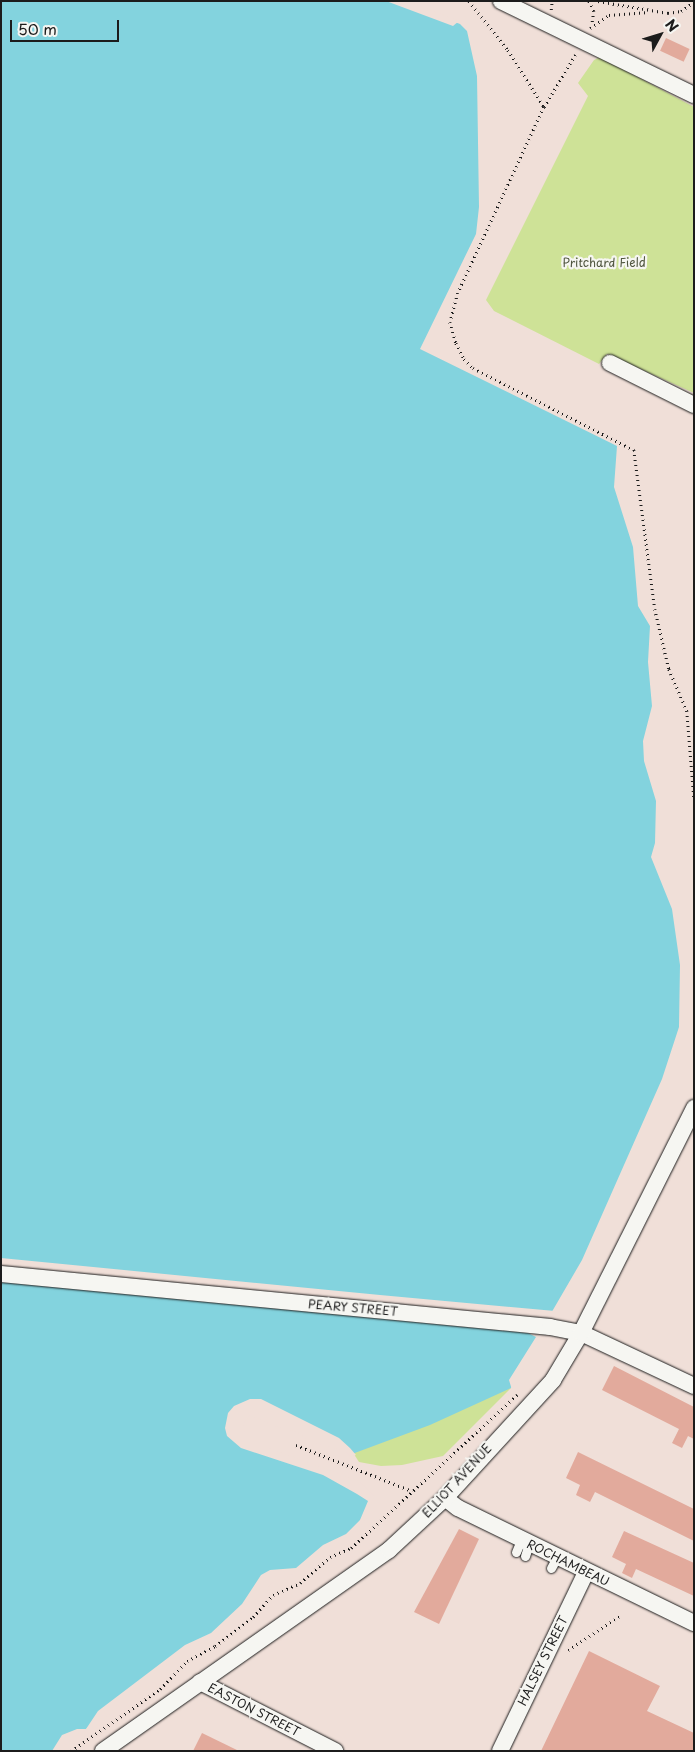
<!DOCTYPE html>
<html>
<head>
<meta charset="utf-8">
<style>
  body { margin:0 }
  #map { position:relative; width:695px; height:1752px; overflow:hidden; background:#f0dfd8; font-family:"Playpen Sans",sans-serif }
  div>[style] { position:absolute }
  .green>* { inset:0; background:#cee297 }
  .water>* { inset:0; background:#83d3de }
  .pier>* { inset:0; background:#f0dfd8 }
  .building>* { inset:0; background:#e2aa9c; transform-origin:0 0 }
  .path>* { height:2.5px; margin-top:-1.25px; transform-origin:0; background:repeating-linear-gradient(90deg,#1c1c1c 0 1px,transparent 0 5px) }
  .roads { filter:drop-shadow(0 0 1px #1c1c1c) drop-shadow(0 0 1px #1c1c1c) }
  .lane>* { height:9px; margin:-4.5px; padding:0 4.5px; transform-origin:4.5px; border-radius:4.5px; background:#f6f6f2 }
  .street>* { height:16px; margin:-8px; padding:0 8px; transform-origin:8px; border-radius:8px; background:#f6f6f2 }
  span { translate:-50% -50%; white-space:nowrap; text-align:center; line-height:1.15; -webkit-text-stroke:4.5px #f6f6f2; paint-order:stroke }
  .park-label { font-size:12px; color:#515741 }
  .street-label { font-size:12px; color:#1c1c1c }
  .frame { position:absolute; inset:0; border:2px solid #1c1c1c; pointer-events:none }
  .north { position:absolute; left:635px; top:10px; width:50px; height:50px; -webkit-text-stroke:4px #f6f6f2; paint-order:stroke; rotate:51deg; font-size:14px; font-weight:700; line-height:20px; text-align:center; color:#1c1c1c }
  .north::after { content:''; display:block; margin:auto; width:18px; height:22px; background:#1c1c1c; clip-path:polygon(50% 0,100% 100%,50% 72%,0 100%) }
  .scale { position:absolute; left:10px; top:20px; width:109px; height:22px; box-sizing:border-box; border:2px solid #1c1c1c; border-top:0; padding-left:6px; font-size:15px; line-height:18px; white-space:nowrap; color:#1c1c1c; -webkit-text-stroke:4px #f6f6f2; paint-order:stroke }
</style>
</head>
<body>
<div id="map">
  <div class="green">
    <i style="clip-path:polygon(600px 57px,694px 107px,694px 393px,607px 354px,599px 364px,494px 311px,486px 300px,588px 96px,578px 83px,594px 60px)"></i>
    <i style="clip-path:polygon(526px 1348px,511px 1388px,443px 1456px,402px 1465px,381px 1466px,359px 1462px,350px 1448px)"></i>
  </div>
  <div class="water">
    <i style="clip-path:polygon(1px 1px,400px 1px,460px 24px,467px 31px,477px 76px,479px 207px,476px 234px,420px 349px,617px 446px,614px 487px,633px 547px,638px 606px,650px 626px,648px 662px,652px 706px,643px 741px,644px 761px,656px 801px,655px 843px,651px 857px,672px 909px,680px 965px,679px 1027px,662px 1079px,582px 1260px,514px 1377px,511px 1388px,430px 1425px,352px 1454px,346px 1449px,298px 1429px,250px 1412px,244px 1415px,240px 1423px,244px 1438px,372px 1497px,355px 1531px,315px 1554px,305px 1567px,272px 1580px,212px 1638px,195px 1642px,86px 1729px,76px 1732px,56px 1751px,1px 1751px)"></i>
  </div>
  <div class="pier">
    <i style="clip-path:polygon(386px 1px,407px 1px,459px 21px,453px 26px)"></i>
    <i style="clip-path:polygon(1px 1258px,380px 1295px,555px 1311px,512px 1390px,509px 1380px,536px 1337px,528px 1333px,1px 1282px)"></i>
    <i style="clip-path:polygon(250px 1399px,261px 1399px,339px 1438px,350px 1448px,356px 1455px,351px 1457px,345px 1451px,311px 1442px,297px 1432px,274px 1426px,250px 1415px,243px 1424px,245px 1436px,269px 1448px,359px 1481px,374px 1496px,367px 1518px,346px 1543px,316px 1556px,307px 1569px,273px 1582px,214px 1640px,196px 1645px,184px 1653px,157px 1679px,88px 1731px,77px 1734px,59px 1751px,52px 1751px,62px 1735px,77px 1729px,86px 1729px,98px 1711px,185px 1645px,211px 1633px,242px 1604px,261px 1575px,270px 1570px,296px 1568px,323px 1545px,346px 1534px,360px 1520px,368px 1501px,357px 1494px,323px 1475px,241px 1448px,227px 1436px,225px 1428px,228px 1413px,234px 1406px)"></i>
  </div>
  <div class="building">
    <i style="left:666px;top:38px;width:26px;height:14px;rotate:25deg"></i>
    <i style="clip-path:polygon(614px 1366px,694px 1407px,694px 1439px,688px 1436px,682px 1448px,672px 1443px,679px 1429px,602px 1390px)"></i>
    <i style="clip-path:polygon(578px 1452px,694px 1509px,694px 1541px,595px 1492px,590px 1502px,576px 1495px,580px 1485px,566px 1478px)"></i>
    <i style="clip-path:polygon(459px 1529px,479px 1539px,439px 1624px,414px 1612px)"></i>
    <i style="clip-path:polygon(624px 1531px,694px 1563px,694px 1596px,636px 1569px,632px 1578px,622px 1573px,626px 1564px,612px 1557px)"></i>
    <i style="clip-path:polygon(589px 1651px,660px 1686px,647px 1711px,694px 1733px,694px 1751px,541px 1751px)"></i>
    <i style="clip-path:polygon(202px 1733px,239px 1751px,193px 1751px)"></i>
  </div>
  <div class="path">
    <i style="left:469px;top:1px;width:63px;rotate:51.5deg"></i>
    <i style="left:508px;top:50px;width:67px;rotate:57.7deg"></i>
    <i style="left:544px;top:107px;width:205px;rotate:114.8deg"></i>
    <i style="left:458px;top:293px;width:30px;rotate:105deg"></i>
    <i style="left:450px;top:322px;width:22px;rotate:74deg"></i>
    <i style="left:456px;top:343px;width:18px;rotate:63deg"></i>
    <i style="left:464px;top:359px;width:13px;rotate:45deg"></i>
    <i style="left:473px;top:368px;width:181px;rotate:27deg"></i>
    <i style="left:634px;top:450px;width:160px;rotate:82.5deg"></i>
    <i style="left:655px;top:609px;width:62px;rotate:76.9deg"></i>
    <i style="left:669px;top:669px;width:46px;rotate:66.8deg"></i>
    <i style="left:687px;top:711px;width:87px;rotate:85.4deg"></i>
    <i style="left:589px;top:1px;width:11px;rotate:63deg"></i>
    <i style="left:594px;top:11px;width:14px;rotate:98deg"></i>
    <i style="left:598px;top:1px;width:71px;rotate:9.7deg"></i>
    <i style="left:668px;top:13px;width:13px;rotate:-9deg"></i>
    <i style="left:681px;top:11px;width:16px;rotate:-35deg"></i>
    <i style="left:551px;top:10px;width:9px;rotate:-84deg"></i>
    <i style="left:590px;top:28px;width:23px;rotate:-34deg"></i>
    <i style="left:609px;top:15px;width:40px;rotate:-4.3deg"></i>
    <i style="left:544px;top:107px;width:61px;rotate:-59.2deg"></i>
    <i style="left:296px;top:1445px;width:125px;rotate:21.6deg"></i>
    <i style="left:568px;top:1650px;width:64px;rotate:-33.4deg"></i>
    <i style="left:71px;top:1751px;width:108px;rotate:-34.9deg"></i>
    <i style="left:160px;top:1689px;width:39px;rotate:-46deg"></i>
    <i style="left:187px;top:1661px;width:32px;rotate:-28deg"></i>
    <i style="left:215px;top:1646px;width:48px;rotate:-37.3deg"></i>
    <i style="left:253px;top:1617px;width:30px;rotate:-48deg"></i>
    <i style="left:273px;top:1595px;width:30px;rotate:-24deg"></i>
    <i style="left:300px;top:1583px;width:40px;rotate:-41deg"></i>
    <i style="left:330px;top:1557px;width:23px;rotate:-23deg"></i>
    <i style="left:351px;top:1548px;width:226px;rotate:-42.7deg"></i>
  </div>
  <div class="roads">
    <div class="lane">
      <i style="left:516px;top:1552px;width:13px;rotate:-67deg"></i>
      <i style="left:525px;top:1556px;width:13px;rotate:-72deg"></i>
      <i style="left:551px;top:1568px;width:13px;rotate:-61deg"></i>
    </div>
    <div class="street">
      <i style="left:501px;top:1px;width:215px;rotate:26deg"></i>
      <i style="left:610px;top:363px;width:94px;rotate:26.6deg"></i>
      <i style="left:1px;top:1274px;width:552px;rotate:5.51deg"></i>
      <i style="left:550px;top:1327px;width:32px;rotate:11deg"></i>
      <i style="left:581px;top:1333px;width:125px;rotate:25.1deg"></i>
      <i style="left:445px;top:1498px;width:16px;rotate:38deg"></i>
      <i style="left:458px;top:1508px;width:263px;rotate:26deg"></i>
      <i style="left:200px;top:1682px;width:152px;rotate:27.1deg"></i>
      <i style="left:103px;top:1751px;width:350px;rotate:-35.1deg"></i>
      <i style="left:389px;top:1550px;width:76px;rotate:-42.9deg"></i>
      <i style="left:445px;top:1498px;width:160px;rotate:-47.5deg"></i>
      <i style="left:553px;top:1380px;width:55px;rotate:-59.2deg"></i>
      <i style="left:581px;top:1333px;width:252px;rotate:-63.3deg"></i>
      <i style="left:500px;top:1751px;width:199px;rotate:-64.3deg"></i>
    </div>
  </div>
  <div class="park-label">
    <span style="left:604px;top:263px">Pritchard Field</span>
  </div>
  <div class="street-label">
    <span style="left:353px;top:1308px;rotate:5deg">PEARY STREET</span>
    <span style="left:457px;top:1481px;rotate:-47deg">ELLIOT AVENUE</span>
    <span style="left:568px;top:1563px;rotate:26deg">ROCHAMBEAU</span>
    <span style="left:543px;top:1661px;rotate:-64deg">HALSEY STREET</span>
    <span style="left:254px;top:1710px;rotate:27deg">EASTON STREET</span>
  </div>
  <div class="frame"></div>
  <div class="north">N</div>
  <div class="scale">50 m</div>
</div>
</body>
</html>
